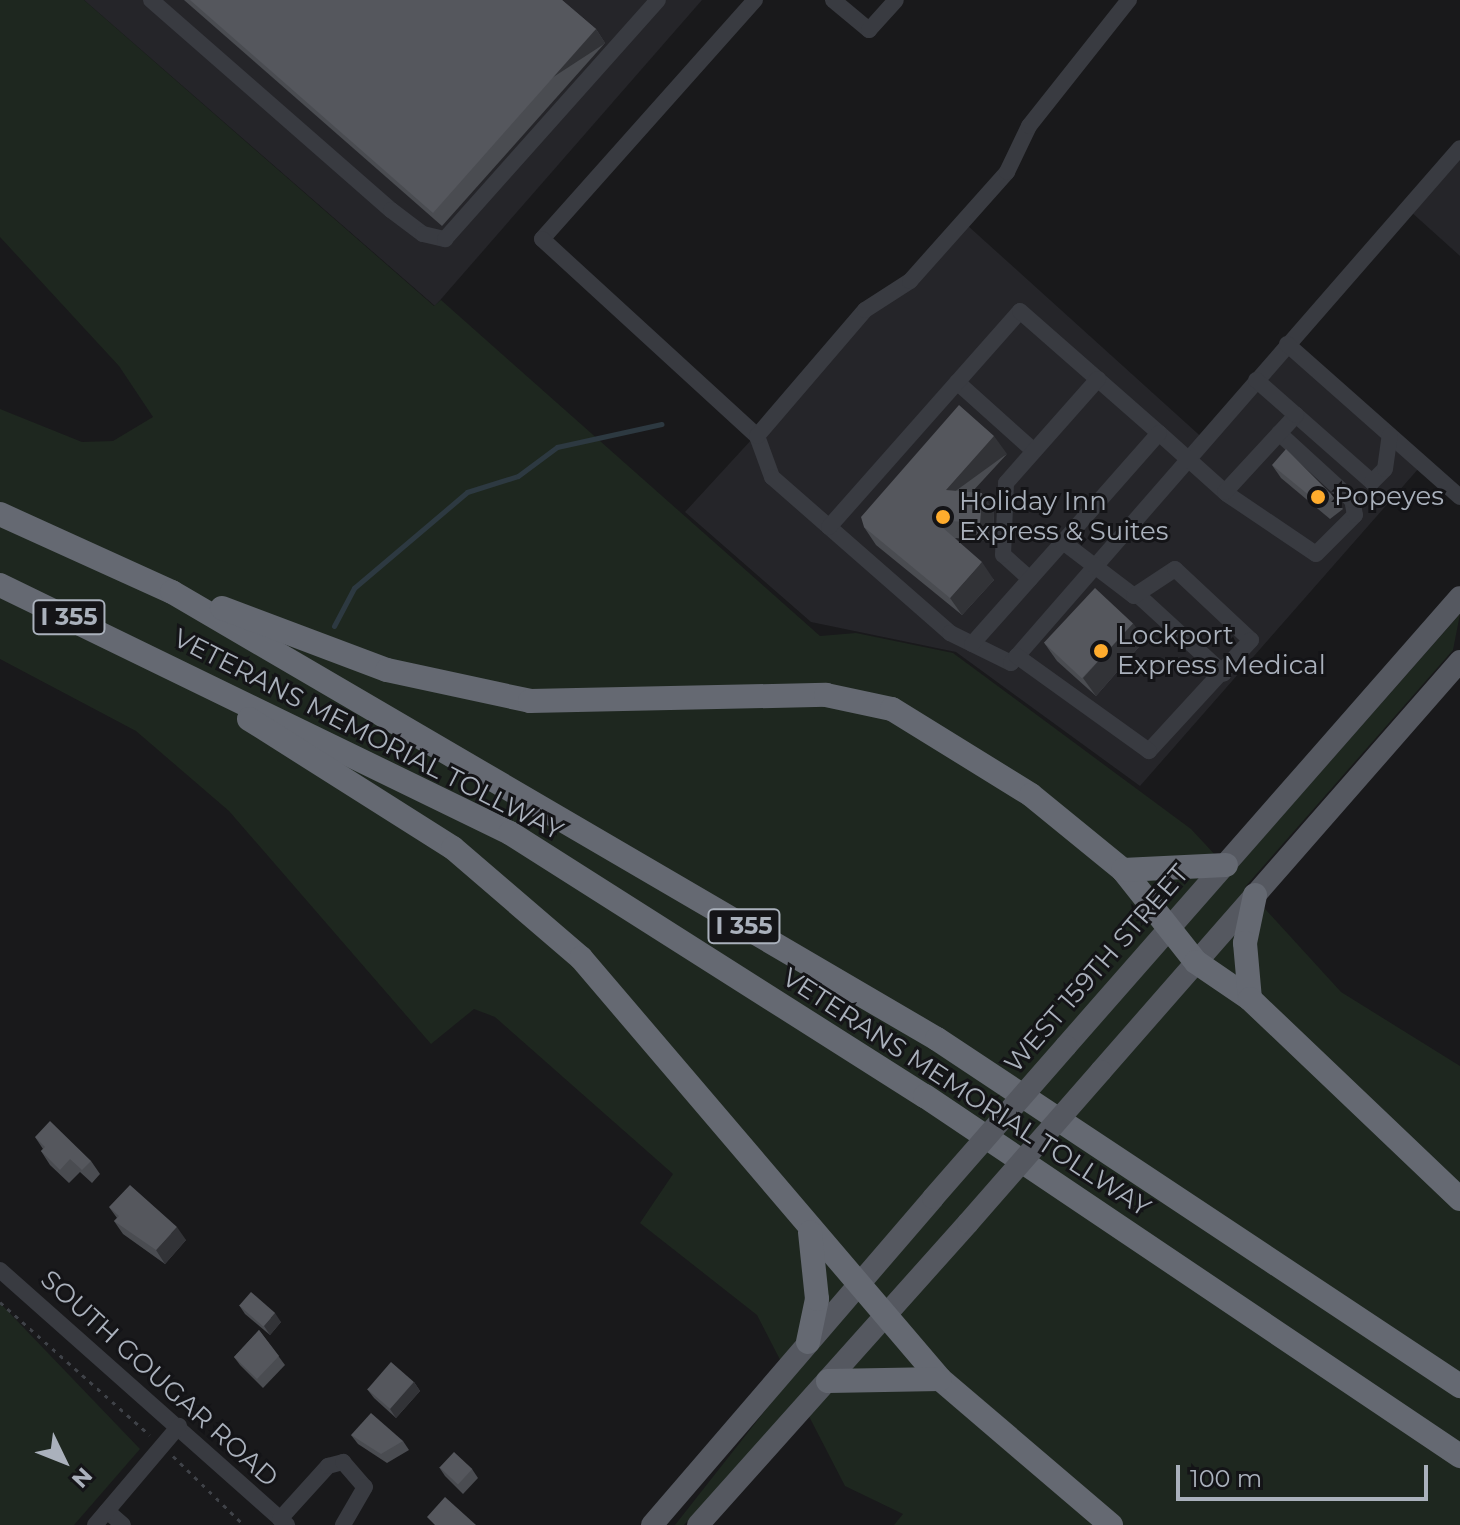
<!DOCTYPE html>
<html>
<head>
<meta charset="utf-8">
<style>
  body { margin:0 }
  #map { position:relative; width:1460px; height:1525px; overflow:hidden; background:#19191b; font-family:Montserrat,sans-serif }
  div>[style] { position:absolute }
  .built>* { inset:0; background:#252529 }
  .green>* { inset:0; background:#1e271f }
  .stream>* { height:5px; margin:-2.5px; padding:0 2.5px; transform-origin:2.5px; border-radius:2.5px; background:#2d3941 }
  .path>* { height:3px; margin-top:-1.5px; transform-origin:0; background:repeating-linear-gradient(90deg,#3f4248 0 4px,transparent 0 10px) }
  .minor>* { height:16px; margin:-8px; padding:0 8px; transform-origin:8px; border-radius:8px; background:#393b41 }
  .major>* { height:22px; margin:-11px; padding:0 11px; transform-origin:11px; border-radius:11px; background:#555860 }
  .highway>* { height:24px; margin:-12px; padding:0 12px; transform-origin:12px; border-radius:12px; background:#656972 }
  .major-bridge>* { height:22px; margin:-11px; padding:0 11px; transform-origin:11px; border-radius:11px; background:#555860 }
  .wall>* { inset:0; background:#4a4c51 }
  .shaded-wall>* { inset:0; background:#323337; transform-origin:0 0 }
  .building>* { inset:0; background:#55575d; transform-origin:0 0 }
  .dots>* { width:22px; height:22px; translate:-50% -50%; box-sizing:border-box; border:4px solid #141417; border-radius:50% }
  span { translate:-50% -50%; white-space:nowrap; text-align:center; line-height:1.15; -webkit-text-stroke:6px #141417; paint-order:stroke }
  .shield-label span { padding:2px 6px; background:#141417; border:2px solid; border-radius:6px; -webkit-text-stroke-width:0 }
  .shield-label { font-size:24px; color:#aab1bc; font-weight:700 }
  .poi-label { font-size:26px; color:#aab1bc }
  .left { translate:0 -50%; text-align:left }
  .street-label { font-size:26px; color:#aab1bc }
  .north { position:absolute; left:24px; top:1421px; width:80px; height:80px; -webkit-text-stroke:6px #141417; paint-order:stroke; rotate:133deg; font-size:22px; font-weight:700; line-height:32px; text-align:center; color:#aab1bc }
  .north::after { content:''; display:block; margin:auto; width:28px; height:36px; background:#aab1bc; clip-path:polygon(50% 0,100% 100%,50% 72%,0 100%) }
  .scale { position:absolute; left:1176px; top:1465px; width:252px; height:36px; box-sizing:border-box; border:4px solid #aab1bc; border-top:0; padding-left:10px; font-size:24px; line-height:28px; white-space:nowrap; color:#aab1bc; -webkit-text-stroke:6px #141417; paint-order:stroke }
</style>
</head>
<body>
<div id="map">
  <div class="built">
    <i style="clip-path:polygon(84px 0,702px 0,435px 306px)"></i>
    <i style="clip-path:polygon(1460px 156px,1460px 256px,1410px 211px)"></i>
    <i style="clip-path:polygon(967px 225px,1207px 442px,1288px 349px,1419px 468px,1140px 786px,956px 652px,811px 622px,685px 512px,868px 313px)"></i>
  </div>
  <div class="green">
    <i style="clip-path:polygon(0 0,84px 0,434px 306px,441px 300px,820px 636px,856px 633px,953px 653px,1191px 829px,1232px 873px,1460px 614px,1453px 650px,1245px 887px,1341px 992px,1460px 1066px,1460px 1525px,894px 1525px,903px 1514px,845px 1486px,799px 1397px,684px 1525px,675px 1525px,790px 1379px,757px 1315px,640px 1223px,673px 1174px,495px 1017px,474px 1009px,431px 1044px,229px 811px,136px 731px,0 659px,0 409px,82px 442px,113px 441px,153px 417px,119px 366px,0 237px)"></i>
    <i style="clip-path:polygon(0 1303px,140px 1449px,74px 1525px,0 1525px)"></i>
  </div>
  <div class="stream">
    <i style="left:334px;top:626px;width:43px;rotate:-62.2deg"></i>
    <i style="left:354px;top:588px;width:148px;rotate:-40.3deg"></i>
    <i style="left:467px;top:492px;width:53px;rotate:-17.4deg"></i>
    <i style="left:518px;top:476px;width:49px;rotate:-36.6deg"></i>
    <i style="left:557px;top:447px;width:107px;rotate:-12.4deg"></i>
  </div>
  <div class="path">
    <i style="left:0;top:1302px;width:200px;rotate:41.6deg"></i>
    <i style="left:173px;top:1456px;width:99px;rotate:44.2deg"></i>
  </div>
  <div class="minor">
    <i style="left:151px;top:0;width:319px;rotate:41.2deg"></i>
    <i style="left:391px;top:210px;width:40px;rotate:37deg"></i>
    <i style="left:423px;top:234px;width:23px;rotate:13deg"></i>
    <i style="left:445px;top:239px;width:320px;rotate:-48.3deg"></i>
    <i style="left:755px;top:0;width:320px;rotate:131.7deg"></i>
    <i style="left:542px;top:239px;width:292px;rotate:42.5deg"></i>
    <i style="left:757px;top:436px;width:44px;rotate:69.9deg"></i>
    <i style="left:772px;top:477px;width:237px;rotate:41.2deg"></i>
    <i style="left:950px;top:633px;width:68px;rotate:26.2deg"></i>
    <i style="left:1011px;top:663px;width:683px;rotate:-48.92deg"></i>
    <i style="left:833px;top:0;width:47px;rotate:39.8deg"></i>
    <i style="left:869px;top:30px;width:40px;rotate:-48deg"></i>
    <i style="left:1287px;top:344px;width:231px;rotate:41.5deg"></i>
    <i style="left:957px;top:382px;width:103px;rotate:41.9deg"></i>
    <i style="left:1296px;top:415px;width:101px;rotate:41.4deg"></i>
    <i style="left:1372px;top:482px;width:18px;rotate:-45deg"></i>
    <i style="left:1385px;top:469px;width:34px;rotate:-82deg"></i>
    <i style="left:1159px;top:433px;width:91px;rotate:41.9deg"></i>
    <i style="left:1227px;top:494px;width:107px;rotate:34deg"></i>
    <i style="left:1316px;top:554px;width:55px;rotate:-45deg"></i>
    <i style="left:1355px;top:515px;width:15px;rotate:-101deg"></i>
    <i style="left:1352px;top:500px;width:99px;rotate:-137.5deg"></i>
    <i style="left:757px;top:436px;width:166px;rotate:-49.4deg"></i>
    <i style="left:865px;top:310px;width:54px;rotate:-32.8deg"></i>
    <i style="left:910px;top:281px;width:146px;rotate:-48.3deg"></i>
    <i style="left:1007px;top:172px;width:51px;rotate:-64.4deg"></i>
    <i style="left:1029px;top:126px;width:161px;rotate:-51.6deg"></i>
    <i style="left:1225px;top:492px;width:105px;rotate:-47.3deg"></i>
    <i style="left:1296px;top:415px;width:53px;rotate:-138.8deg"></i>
    <i style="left:829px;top:527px;width:288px;rotate:-48.5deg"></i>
    <i style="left:1020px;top:311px;width:185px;rotate:41.3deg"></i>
    <i style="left:1159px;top:433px;width:145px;rotate:131.4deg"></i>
    <i style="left:1030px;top:579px;width:36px;rotate:-138deg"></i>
    <i style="left:1003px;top:555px;width:72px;rotate:-87.6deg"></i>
    <i style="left:1006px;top:483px;width:139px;rotate:-48.5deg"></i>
    <i style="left:1139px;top:596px;width:115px;rotate:42.5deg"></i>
    <i style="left:972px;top:644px;width:137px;rotate:-48.3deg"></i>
    <i style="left:1063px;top:542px;width:89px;rotate:37.3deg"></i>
    <i style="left:1134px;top:596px;width:49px;rotate:-33.4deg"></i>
    <i style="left:1175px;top:569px;width:104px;rotate:43.1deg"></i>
    <i style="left:1251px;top:640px;width:151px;rotate:132.6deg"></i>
    <i style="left:1149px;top:751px;width:163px;rotate:-144.3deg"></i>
    <i style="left:0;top:1270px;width:384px;rotate:41.6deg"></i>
    <i style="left:107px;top:1511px;width:21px;rotate:41deg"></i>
    <i style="left:280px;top:1519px;width:72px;rotate:-47.8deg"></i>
    <i style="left:328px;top:1466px;width:16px;rotate:-15deg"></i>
    <i style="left:343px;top:1462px;width:33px;rotate:49deg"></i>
    <i style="left:365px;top:1487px;width:44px;rotate:120.1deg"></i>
    <i style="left:95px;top:1525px;width:130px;rotate:-49.7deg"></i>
  </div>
  <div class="major">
    <i style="left:1066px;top:1046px;width:597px;rotate:-48.73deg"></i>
    <i style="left:1101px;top:1071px;width:545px;rotate:-48.79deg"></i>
    <i style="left:652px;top:1525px;width:431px;rotate:-49.3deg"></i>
    <i style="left:698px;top:1525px;width:405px;rotate:-48.2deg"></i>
  </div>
  <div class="highway">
    <i style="left:0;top:514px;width:189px;rotate:24.4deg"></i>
    <i style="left:172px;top:592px;width:886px;rotate:30.3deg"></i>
    <i style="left:937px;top:1039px;width:628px;rotate:33.56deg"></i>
    <i style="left:0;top:585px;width:567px;rotate:25.93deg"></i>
    <i style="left:510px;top:833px;width:491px;rotate:32.4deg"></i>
    <i style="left:925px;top:1096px;width:645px;rotate:33.94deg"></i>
    <i style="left:222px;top:608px;width:176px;rotate:20.6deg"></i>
    <i style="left:387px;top:670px;width:146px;rotate:12.2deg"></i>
    <i style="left:530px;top:701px;width:296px;rotate:-1.2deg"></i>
    <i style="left:826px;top:695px;width:67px;rotate:12deg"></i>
    <i style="left:892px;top:709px;width:163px;rotate:31.7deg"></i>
    <i style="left:1031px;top:795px;width:119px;rotate:39.2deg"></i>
    <i style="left:1123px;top:870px;width:117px;rotate:51.6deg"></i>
    <i style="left:1196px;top:962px;width:65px;rotate:34.4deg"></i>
    <i style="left:249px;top:719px;width:241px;rotate:32.3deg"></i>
    <i style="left:453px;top:848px;width:169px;rotate:40.7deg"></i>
    <i style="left:581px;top:958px;width:553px;rotate:49.54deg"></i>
    <i style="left:940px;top:1379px;width:225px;rotate:40.5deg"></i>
    <i style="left:1123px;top:870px;width:103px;rotate:-2.8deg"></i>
    <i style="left:1255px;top:895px;width:49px;rotate:101.8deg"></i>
    <i style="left:1245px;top:943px;width:56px;rotate:84.9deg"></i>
    <i style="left:1250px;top:999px;width:290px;rotate:43.6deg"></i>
    <i style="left:808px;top:1342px;width:44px;rotate:-78.2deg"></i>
    <i style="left:817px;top:1299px;width:67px;rotate:-96deg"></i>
    <i style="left:828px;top:1381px;width:112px;rotate:-1deg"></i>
  </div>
  <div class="major-bridge">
    <i style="left:933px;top:1198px;width:202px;rotate:-48.8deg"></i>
    <i style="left:968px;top:1223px;width:202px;rotate:-48.8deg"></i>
  </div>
  <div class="wall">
    <i style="clip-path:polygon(184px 0,562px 0,596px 29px,605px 43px,442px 226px)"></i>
    <i style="clip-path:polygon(1007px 454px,972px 492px,994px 511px,993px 541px,955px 538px,994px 580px,962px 615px,876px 545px,864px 527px)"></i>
    <i style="clip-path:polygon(1272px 465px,1333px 496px,1343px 509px,1330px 519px,1281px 478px)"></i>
    <i style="clip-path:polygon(1145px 640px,1096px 696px,1057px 661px,1045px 644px)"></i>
    <i style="clip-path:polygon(35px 1137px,91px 1161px,100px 1174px,92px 1183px,80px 1172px,69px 1183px,50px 1165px,41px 1151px,43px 1149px)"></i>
    <i style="clip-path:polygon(109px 1207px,186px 1240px,165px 1264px,123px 1234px,114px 1221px,117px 1218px)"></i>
    <i style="clip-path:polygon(239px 1305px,281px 1322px,270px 1335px,245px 1314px)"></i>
    <i style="clip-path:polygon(259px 1330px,285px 1365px,263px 1388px,240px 1365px,234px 1357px)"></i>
    <i style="clip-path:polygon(414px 1382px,420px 1391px,396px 1418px,374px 1398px,367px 1389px)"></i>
    <i style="clip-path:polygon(351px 1435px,403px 1441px,409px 1450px,387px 1463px,358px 1444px)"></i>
    <i style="clip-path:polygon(439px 1467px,472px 1469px,478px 1478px,463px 1494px,445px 1476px)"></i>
  </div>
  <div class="shaded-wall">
    <i style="left:596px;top:29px;width:17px;height:246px;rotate:57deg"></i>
    <i style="left:994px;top:436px;width:22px;height:72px;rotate:54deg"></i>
    <i style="clip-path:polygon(982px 493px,994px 511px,993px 541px,980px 523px)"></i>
    <i style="clip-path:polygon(982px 562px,994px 580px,962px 615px,950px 598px)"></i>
    <i style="clip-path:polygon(1133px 623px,1145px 640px,1096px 696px,1083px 678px)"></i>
    <i style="clip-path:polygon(177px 1227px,186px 1240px,165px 1264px,156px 1250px)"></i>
    <i style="clip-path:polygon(275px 1313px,281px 1322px,270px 1335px,264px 1326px)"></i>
    <i style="clip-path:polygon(414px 1382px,420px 1391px,396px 1418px,390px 1409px)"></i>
  </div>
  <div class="building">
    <i style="clip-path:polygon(190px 0,562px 0,596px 29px,433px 213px)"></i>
    <i style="clip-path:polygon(959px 405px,994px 436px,946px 490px,982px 493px,980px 523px,934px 520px,982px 562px,950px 598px,864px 527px,861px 517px)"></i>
    <i style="clip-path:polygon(1286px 449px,1333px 496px,1321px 505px,1272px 465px)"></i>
    <i style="left:1095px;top:588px;width:52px;height:75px;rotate:43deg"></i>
    <i style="clip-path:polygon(50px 1121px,91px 1161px,82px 1170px,70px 1159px,60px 1170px,41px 1151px,45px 1147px,35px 1137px)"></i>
    <i style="clip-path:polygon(130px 1185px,177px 1227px,156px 1250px,114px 1221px,119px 1216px,109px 1207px)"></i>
    <i style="left:251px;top:1292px;width:32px;height:18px;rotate:41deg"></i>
    <i style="clip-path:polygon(259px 1330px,279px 1356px,257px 1379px,234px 1357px)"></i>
    <i style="left:391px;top:1362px;width:30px;height:36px;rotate:41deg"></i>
    <i style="clip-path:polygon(371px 1413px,403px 1441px,381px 1454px,351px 1435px)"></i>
    <i style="left:454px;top:1452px;width:25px;height:21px;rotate:43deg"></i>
    <i style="clip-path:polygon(445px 1497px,476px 1525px,435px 1525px,427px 1517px)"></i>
  </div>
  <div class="dots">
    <i style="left:1318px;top:497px;background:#ffac2d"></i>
    <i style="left:943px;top:517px;background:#ffac2d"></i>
    <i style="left:1101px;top:651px;background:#ffac2d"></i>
  </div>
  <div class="shield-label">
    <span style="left:69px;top:617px">I 355</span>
    <span style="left:744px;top:926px">I 355</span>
  </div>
  <div class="poi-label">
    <span class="left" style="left:1334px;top:497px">Popeyes</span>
    <span class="left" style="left:959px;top:517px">Holiday Inn<br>Express &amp; Suites</span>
    <span class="left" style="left:1117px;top:651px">Lockport<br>Express Medical</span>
  </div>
  <div class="street-label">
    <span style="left:368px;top:735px;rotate:27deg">VETERANS MEMORIAL TOLLWAY</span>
    <span style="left:1097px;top:969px;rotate:-49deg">WEST 159TH STREET</span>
    <span style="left:966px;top:1093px;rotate:33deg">VETERANS MEMORIAL TOLLWAY</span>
    <span style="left:159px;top:1379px;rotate:42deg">SOUTH GOUGAR ROAD</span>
  </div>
  <div class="north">N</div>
  <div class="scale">100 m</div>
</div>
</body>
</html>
